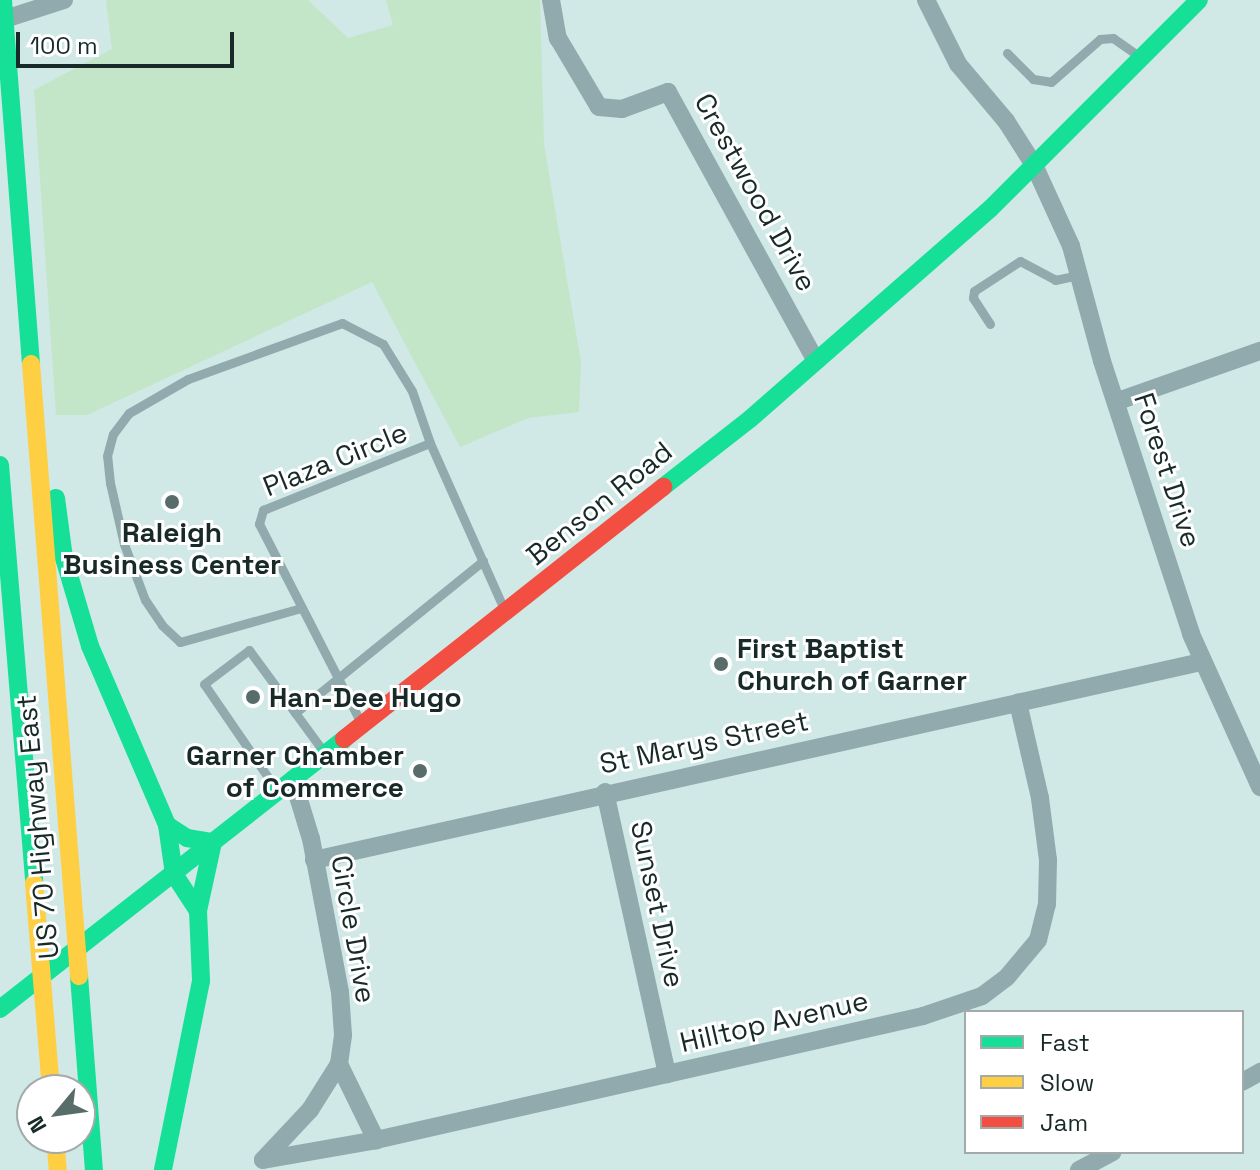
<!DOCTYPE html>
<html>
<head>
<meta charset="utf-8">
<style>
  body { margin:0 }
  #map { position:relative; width:1260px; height:1170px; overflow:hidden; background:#d0e8e6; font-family:"Space Grotesk",sans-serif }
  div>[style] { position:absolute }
  .green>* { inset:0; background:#c3e6c8 }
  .lane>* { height:9px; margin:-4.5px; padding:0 4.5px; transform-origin:4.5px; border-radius:4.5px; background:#90aaad }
  .street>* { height:18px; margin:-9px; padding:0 9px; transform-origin:9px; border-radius:9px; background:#90aaad }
  .fast>* { height:18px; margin:-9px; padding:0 9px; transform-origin:9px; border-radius:9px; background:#16e098 }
  .slow>* { height:18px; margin:-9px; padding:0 9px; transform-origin:9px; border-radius:9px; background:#ffcf43 }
  .jam>* { height:18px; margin:-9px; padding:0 9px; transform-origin:9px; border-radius:9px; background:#f24e42 }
  .dots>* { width:22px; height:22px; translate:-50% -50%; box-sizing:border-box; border:4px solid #fff; border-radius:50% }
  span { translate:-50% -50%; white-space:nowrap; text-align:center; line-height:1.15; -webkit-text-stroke:6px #fff; paint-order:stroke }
  .street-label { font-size:28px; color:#182a28 }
  .poi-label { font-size:28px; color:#182a28; font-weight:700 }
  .left { translate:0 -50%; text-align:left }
  .right { translate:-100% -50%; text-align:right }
  .legend { position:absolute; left:964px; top:1010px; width:280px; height:144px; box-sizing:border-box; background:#fff; border:2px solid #a3aaa9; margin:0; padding:10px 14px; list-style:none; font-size:24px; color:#182a28 }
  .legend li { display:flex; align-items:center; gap:16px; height:40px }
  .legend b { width:40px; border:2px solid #a3aaa9 }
  .north { position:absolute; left:16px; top:1074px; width:80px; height:80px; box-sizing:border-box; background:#fff; border:2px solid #a3aaa9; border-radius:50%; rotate:241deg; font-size:22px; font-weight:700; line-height:32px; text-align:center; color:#182a28 }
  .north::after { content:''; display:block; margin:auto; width:28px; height:36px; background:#586c6a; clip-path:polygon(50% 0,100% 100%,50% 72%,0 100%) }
  .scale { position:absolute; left:16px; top:32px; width:218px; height:36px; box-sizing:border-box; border:4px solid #182a28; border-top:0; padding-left:10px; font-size:24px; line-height:28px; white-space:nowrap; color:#182a28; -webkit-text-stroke:6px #fff; paint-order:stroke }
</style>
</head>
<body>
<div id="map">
  <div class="green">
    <i style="clip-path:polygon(106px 0,308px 0,348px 38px,393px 25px,386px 0,540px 0,544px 144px,581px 362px,579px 412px,528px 418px,460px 447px,372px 282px,87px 415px,56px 415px,34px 90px,112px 49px)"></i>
  </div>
  <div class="lane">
    <i style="left:1007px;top:53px;width:37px;rotate:45deg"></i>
    <i style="left:1033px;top:79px;width:18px;rotate:9deg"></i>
    <i style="left:1051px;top:82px;width:65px;rotate:-41.3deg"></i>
    <i style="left:1100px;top:39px;width:13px;rotate:-4deg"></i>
    <i style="left:1113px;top:38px;width:32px;rotate:35deg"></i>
    <i style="left:990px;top:324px;width:31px;rotate:-123deg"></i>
    <i style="left:973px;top:298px;width:7px;rotate:-82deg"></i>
    <i style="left:974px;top:291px;width:55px;rotate:-33.1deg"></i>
    <i style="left:1020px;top:261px;width:40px;rotate:28deg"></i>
    <i style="left:1055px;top:280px;width:25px;rotate:-12deg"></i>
    <i style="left:301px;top:608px;width:126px;rotate:164.3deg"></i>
    <i style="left:180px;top:642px;width:25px;rotate:-137deg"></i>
    <i style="left:162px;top:625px;width:30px;rotate:-124deg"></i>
    <i style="left:145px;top:600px;width:60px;rotate:-110.6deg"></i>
    <i style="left:124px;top:544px;width:63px;rotate:-102.9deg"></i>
    <i style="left:110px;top:483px;width:27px;rotate:-96deg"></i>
    <i style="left:107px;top:456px;width:23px;rotate:-75deg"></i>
    <i style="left:113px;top:434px;width:26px;rotate:-53deg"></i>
    <i style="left:129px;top:413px;width:68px;rotate:-30deg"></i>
    <i style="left:188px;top:379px;width:164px;rotate:-20deg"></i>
    <i style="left:342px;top:323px;width:46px;rotate:27.1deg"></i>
    <i style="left:383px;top:344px;width:55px;rotate:58.3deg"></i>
    <i style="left:412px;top:391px;width:55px;rotate:70.9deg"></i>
    <i style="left:295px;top:713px;width:242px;rotate:-39deg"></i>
    <i style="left:361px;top:723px;width:224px;rotate:-117.1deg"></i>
    <i style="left:259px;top:524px;width:15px;rotate:-74deg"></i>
    <i style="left:263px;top:510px;width:180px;rotate:-21.9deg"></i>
    <i style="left:430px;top:443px;width:182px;rotate:66deg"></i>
    <i style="left:276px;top:789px;width:127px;rotate:-124.4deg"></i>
    <i style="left:204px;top:684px;width:56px;rotate:-37.1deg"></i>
    <i style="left:249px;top:650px;width:127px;rotate:53.7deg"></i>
  </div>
  <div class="street">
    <i style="left:551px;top:0;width:39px;rotate:80deg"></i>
    <i style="left:558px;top:38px;width:80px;rotate:59.3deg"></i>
    <i style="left:599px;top:107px;width:23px;rotate:5deg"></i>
    <i style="left:622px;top:109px;width:49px;rotate:-20.3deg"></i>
    <i style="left:668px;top:92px;width:307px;rotate:61.2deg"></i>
    <i style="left:926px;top:0;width:72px;rotate:63.4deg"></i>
    <i style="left:958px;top:64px;width:75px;rotate:49.9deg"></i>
    <i style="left:1006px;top:121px;width:52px;rotate:57.5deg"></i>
    <i style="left:1034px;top:165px;width:89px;rotate:65.4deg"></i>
    <i style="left:1071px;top:246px;width:119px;rotate:74.9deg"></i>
    <i style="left:1102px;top:361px;width:287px;rotate:71.9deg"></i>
    <i style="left:1191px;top:634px;width:168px;rotate:65.7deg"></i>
    <i style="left:5px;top:19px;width:62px;rotate:-17.9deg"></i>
    <i style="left:1118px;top:401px;width:151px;rotate:-19.4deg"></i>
    <i style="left:605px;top:792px;width:289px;rotate:77.6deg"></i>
    <i style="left:314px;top:860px;width:909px;rotate:-12.58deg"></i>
    <i style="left:339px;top:1064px;width:85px;rotate:64deg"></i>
    <i style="left:1242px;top:1082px;width:21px;rotate:-29deg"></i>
    <i style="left:263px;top:1160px;width:115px;rotate:-10deg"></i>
    <i style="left:376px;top:1140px;width:561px;rotate:-12.77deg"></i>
    <i style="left:923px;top:1016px;width:62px;rotate:-18.7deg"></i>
    <i style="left:982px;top:996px;width:31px;rotate:-37deg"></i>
    <i style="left:1007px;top:977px;width:48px;rotate:-50deg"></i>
    <i style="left:1038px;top:940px;width:37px;rotate:-76deg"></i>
    <i style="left:1047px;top:904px;width:44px;rotate:-88.7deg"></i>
    <i style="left:1048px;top:860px;width:63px;rotate:-97.4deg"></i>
    <i style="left:1040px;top:798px;width:98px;rotate:-103deg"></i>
    <i style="left:263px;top:1160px;width:69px;rotate:-46.8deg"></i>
    <i style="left:310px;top:1110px;width:54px;rotate:-57.8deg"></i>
    <i style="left:339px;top:1064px;width:29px;rotate:-82deg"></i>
    <i style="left:343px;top:1035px;width:43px;rotate:-94deg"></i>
    <i style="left:340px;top:992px;width:156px;rotate:-100.7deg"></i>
    <i style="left:311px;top:839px;width:62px;rotate:-107deg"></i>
    <i style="left:1079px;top:1170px;width:38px;rotate:-28deg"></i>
  </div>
  <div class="fast">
    <i style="left:3px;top:0;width:365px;rotate:85.6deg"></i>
    <i style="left:0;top:465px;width:419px;rotate:85.3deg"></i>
    <i style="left:663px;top:487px;width:110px;rotate:-38deg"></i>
    <i style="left:750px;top:419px;width:320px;rotate:-41.2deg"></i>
    <i style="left:991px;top:208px;width:294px;rotate:-45deg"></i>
    <i style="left:56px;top:498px;width:61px;rotate:82.4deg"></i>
    <i style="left:64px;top:558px;width:92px;rotate:73.5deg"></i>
    <i style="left:90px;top:646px;width:195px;rotate:66.7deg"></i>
    <i style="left:167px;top:825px;width:24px;rotate:33deg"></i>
    <i style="left:187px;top:838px;width:26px;rotate:9deg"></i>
    <i style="left:213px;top:842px;width:71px;rotate:102.3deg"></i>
    <i style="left:198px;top:911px;width:70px;rotate:87.5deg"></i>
    <i style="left:201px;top:981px;width:193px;rotate:101.4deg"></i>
    <i style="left:167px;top:825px;width:49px;rotate:81.9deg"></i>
    <i style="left:174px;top:874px;width:44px;rotate:57deg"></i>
    <i style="left:79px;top:976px;width:195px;rotate:85.6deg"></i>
    <i style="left:0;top:1009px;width:437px;rotate:-38.1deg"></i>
  </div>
  <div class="slow">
    <i style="left:31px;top:364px;width:614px;rotate:85.52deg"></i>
    <i style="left:34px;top:883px;width:208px;rotate:85.3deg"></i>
    <i style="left:55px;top:1138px;width:32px;rotate:85deg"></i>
  </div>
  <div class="jam">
    <i style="left:344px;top:739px;width:407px;rotate:-38.3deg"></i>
  </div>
  <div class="dots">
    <i style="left:172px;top:502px;background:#586c6a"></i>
    <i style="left:721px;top:664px;background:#586c6a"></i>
    <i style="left:253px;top:697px;background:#586c6a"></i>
    <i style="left:420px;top:771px;background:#586c6a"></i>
  </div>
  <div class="street-label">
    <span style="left:756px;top:192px;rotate:61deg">Crestwood Drive</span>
    <span style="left:335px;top:459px;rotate:-22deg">Plaza Circle</span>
    <span style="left:1168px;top:470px;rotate:72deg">Forest Drive</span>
    <span style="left:599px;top:503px;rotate:-39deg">Benson Road</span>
    <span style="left:704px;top:742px;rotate:-12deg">St Marys Street</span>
    <span style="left:37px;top:827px;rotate:-95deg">US 70 Highway East</span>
    <span style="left:658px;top:904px;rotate:78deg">Sunset Drive</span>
    <span style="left:354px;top:929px;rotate:80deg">Circle Drive</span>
    <span style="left:774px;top:1021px;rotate:-13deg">Hilltop Avenue</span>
  </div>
  <div class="poi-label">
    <span style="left:172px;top:548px">Raleigh<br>Business Center</span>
    <span class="left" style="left:737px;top:664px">First Baptist<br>Church of Garner</span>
    <span class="left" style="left:269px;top:697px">Han-Dee Hugo</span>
    <span class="right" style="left:404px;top:771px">Garner Chamber<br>of Commerce</span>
  </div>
  <ul class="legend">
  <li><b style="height:10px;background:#16e098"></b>Fast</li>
  <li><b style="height:10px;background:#ffcf43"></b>Slow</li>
  <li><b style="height:10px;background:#f24e42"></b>Jam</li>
  </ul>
  <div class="north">N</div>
  <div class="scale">100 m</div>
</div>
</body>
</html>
